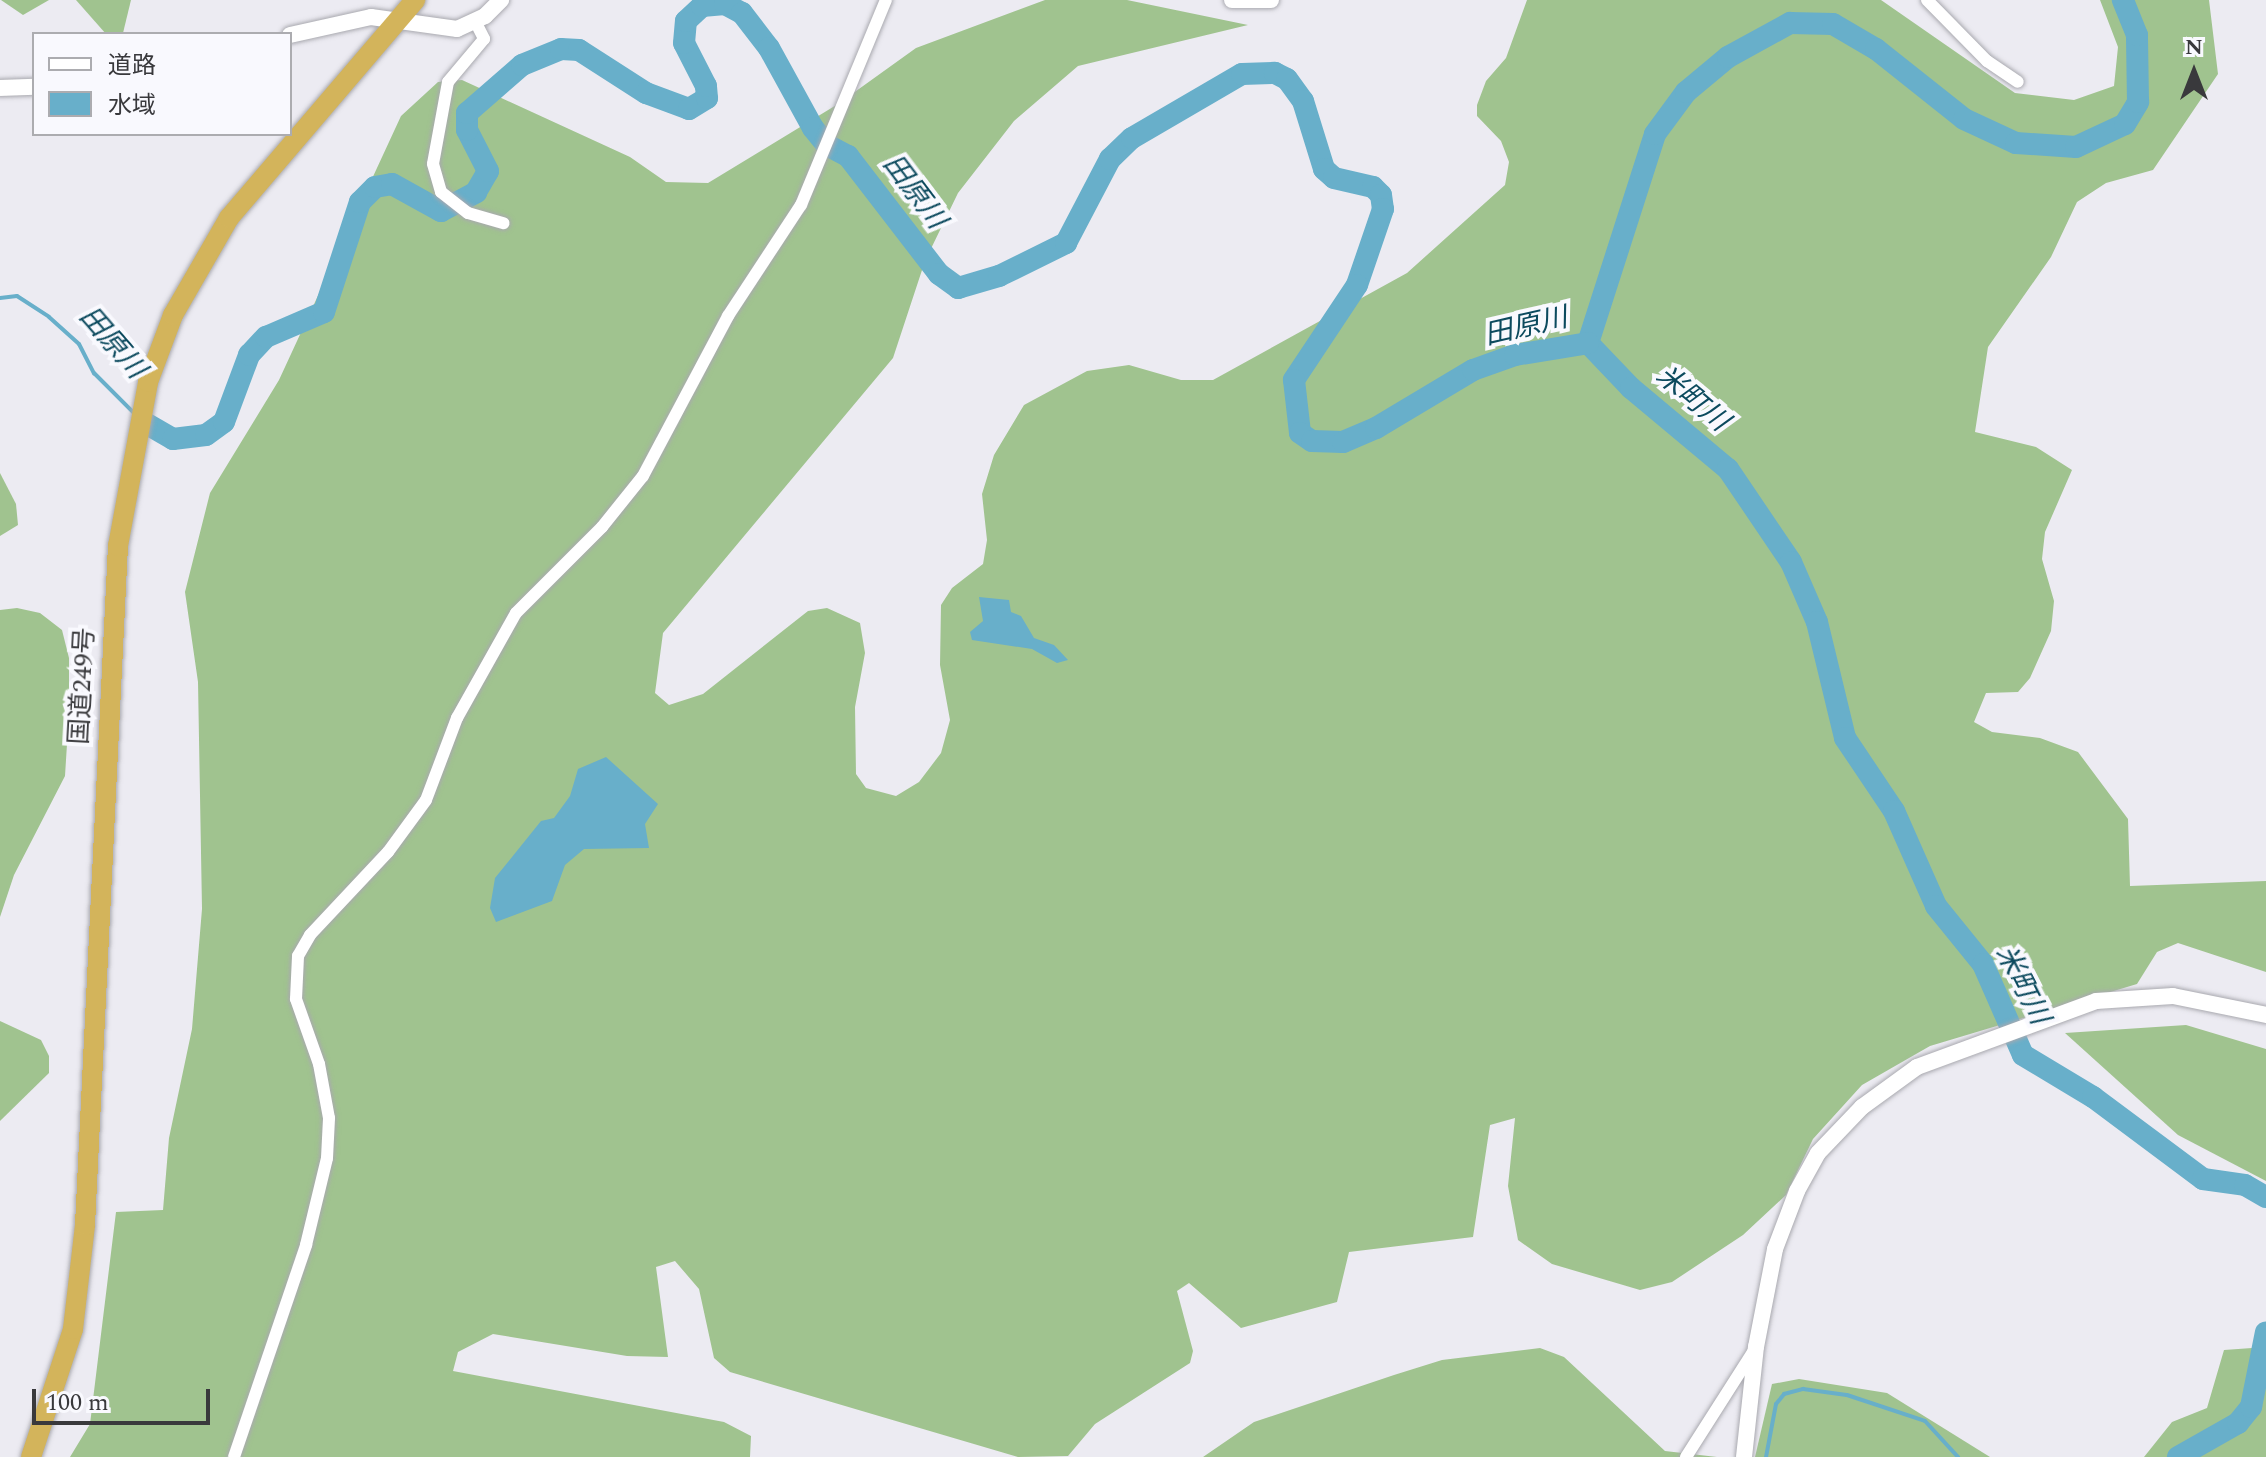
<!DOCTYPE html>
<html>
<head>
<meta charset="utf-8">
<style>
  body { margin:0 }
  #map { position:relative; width:2266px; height:1457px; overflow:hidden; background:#ecebf2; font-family:Spectral,"Noto Sans JP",serif }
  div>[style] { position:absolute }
  .forest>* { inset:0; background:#a0c38f }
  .water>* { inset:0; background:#68afca }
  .stream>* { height:4px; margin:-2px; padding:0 2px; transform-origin:2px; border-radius:2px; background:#68afca }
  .river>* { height:22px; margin:-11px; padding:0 11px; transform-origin:11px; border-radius:11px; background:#68afca }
  .roads { filter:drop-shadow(0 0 2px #a9a9af) drop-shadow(0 0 2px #a9a9af) }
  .minor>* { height:12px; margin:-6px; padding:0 6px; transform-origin:6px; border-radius:6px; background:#fff }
  .tertiary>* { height:16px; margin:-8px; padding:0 8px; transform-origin:8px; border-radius:8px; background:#fff }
  .trunk>* { height:20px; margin:-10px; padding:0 10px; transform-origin:10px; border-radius:10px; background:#d3b45b }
  span { translate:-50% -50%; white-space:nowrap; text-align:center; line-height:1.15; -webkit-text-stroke:8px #f9f9fe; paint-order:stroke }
  .street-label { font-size:26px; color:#39393c }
  .water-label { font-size:28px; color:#0c4a5e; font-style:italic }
  .legend { position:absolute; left:32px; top:32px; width:260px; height:104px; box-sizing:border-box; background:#f9f9fe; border:2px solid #acacb0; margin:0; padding:10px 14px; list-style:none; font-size:24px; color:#39393c }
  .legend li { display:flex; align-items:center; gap:16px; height:40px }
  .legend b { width:40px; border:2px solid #acacb0 }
  .north { position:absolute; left:2154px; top:32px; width:80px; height:80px; -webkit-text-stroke:6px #f9f9fe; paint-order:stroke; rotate:0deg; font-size:22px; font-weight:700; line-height:32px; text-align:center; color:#39393c }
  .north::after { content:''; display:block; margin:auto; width:28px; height:36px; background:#39393c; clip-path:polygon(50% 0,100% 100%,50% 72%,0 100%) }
  .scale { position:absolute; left:32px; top:1389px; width:178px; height:36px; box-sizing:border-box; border:4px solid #39393c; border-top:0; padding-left:10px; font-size:24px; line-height:28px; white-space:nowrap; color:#39393c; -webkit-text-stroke:6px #f9f9fe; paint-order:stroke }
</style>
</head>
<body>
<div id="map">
  <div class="forest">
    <i style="clip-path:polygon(1px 0,49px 0,23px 15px)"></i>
    <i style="clip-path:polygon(76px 0,131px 0,123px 33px,106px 34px)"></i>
    <i style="clip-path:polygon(1045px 0,1127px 0,1248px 25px,1078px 66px,1014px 121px,958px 193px,925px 261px,893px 358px,663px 633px,655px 693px,669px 705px,703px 694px,808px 611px,827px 608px,860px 623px,865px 653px,855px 707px,856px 774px,866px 788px,896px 796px,919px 782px,941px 753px,950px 720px,940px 665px,941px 605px,952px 588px,983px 564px,987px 540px,982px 494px,994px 455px,1024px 405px,1087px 371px,1129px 365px,1181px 380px,1213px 380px,1407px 273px,1505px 185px,1509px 162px,1501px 141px,1477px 116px,1477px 105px,1486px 81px,1506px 58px,1527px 0,1881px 0,2015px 93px,2074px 100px,2114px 86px,2118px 47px,2100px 0,2209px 0,2218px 74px,2153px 170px,2106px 183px,2077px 202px,2051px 257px,1988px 347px,1975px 432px,2036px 447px,2072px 470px,2045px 532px,2042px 559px,2054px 601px,2051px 631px,2030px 678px,2018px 692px,1986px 693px,1974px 722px,1992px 732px,2040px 738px,2078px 752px,2128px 819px,2130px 886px,2266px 881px,2266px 972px,2178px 943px,2157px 952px,2137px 984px,1930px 1046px,1862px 1085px,1813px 1139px,1786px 1195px,1743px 1235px,1672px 1282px,1640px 1290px,1552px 1264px,1518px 1240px,1508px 1186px,1515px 1118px,1490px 1125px,1473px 1237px,1349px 1252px,1337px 1302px,1241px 1328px,1189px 1283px,1177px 1291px,1193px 1351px,1190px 1363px,1095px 1424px,1068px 1456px,1018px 1457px,730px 1372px,714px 1358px,699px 1289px,675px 1261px,656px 1267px,668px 1357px,627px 1356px,493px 1334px,458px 1352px,453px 1371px,724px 1422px,751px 1436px,750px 1457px,70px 1457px,90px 1424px,116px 1212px,163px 1210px,169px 1138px,192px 1029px,202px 909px,198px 682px,185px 592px,210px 493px,279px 380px,401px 116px,438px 82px,462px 80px,630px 157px,666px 182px,708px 183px,838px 104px,916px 48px)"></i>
    <i style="clip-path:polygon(0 473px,16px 504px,18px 525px,0 536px)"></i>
    <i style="clip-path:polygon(17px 608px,40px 613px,62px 630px,69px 658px,69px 712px,65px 776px,14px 875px,0 917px,0 610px)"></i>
    <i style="clip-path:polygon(0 1021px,41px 1040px,49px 1056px,49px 1073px,0 1121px)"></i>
    <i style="clip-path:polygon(2186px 1025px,2266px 1049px,2266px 1181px,2178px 1135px,2065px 1033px)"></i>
    <i style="clip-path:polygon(2266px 1347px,2266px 1457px,2144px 1457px,2172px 1422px,2207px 1408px,2224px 1350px)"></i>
    <i style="clip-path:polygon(1540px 1348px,1564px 1357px,1665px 1451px,1717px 1457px,1203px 1457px,1254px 1422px,1394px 1375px,1442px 1360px)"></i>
    <i style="clip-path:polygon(1799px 1379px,1887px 1393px,1990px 1457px,1755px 1457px,1772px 1384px)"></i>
  </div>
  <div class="water">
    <i style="clip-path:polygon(979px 597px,1009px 600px,1011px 612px,1021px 616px,1034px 638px,1054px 645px,1068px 660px,1057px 663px,1032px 649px,972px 640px,970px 632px,983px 621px)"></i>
    <i style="clip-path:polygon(606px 757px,658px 804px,645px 824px,649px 848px,584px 849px,565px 865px,552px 901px,496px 922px,490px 908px,495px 878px,541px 821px,554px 818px,570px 796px,578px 769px)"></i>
  </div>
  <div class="stream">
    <i style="left:0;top:298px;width:17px;rotate:-7deg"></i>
    <i style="left:17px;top:296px;width:38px;rotate:33deg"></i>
    <i style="left:49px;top:317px;width:40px;rotate:42deg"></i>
    <i style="left:79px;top:344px;width:33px;rotate:63deg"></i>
    <i style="left:94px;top:373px;width:57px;rotate:45deg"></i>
    <i style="left:1766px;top:1457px;width:54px;rotate:-79.3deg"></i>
    <i style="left:1776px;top:1404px;width:13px;rotate:-51deg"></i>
    <i style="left:1784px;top:1394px;width:20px;rotate:-15deg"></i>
    <i style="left:1803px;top:1389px;width:44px;rotate:7.8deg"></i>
    <i style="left:1847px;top:1395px;width:82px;rotate:18.4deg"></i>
    <i style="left:1925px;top:1421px;width:49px;rotate:47.5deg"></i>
  </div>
  <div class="river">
    <i style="left:1588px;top:343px;width:62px;rotate:46.3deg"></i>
    <i style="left:1631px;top:388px;width:126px;rotate:39.9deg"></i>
    <i style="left:1728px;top:469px;width:112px;rotate:55.9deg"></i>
    <i style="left:1791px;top:562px;width:65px;rotate:66.6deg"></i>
    <i style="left:1817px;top:622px;width:119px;rotate:76.4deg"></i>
    <i style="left:1845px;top:738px;width:88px;rotate:56.1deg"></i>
    <i style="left:1894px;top:811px;width:104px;rotate:66.1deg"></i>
    <i style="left:1936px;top:906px;width:75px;rotate:51deg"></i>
    <i style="left:1983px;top:964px;width:99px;rotate:66.3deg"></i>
    <i style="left:2023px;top:1055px;width:82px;rotate:31deg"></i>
    <i style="left:2093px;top:1097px;width:137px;rotate:36.7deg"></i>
    <i style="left:2203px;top:1179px;width:42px;rotate:8.1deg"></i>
    <i style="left:2245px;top:1185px;width:24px;rotate:30deg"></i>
    <i style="left:1588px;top:343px;width:219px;rotate:-72.2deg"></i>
    <i style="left:1655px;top:134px;width:52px;rotate:-53.6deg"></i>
    <i style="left:1686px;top:92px;width:55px;rotate:-39.8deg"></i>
    <i style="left:1728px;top:57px;width:71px;rotate:-28.7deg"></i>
    <i style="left:1790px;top:23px;width:43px;rotate:1.3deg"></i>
    <i style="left:1833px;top:24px;width:50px;rotate:30.2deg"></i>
    <i style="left:1876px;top:49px;width:112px;rotate:38.5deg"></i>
    <i style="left:1964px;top:119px;width:57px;rotate:24.8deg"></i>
    <i style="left:2016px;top:143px;width:60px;rotate:3.8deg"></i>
    <i style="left:2076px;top:147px;width:54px;rotate:-25.1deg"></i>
    <i style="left:2125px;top:124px;width:26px;rotate:-59deg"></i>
    <i style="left:2138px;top:102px;width:67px;rotate:-90.9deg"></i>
    <i style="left:2137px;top:35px;width:38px;rotate:-112deg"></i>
    <i style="left:147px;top:424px;width:30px;rotate:30deg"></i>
    <i style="left:173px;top:439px;width:33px;rotate:-7deg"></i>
    <i style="left:206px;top:435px;width:22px;rotate:-36deg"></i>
    <i style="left:224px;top:422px;width:72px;rotate:-69.5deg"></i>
    <i style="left:249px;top:355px;width:25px;rotate:-47deg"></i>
    <i style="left:266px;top:337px;width:63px;rotate:-23.3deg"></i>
    <i style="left:324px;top:312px;width:116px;rotate:-71.9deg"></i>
    <i style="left:360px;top:202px;width:21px;rotate:-45deg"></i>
    <i style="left:375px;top:187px;width:17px;rotate:-10deg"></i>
    <i style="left:392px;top:184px;width:56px;rotate:28.9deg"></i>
    <i style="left:441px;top:211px;width:40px;rotate:-28deg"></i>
    <i style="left:476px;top:192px;width:24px;rotate:-60deg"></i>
    <i style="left:488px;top:171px;width:46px;rotate:-117.1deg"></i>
    <i style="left:467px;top:130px;width:17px;rotate:-90deg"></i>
    <i style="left:467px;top:113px;width:73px;rotate:-41.1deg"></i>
    <i style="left:522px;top:65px;width:42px;rotate:-22.3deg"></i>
    <i style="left:561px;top:49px;width:18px;rotate:3deg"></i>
    <i style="left:579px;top:50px;width:80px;rotate:32.7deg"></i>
    <i style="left:646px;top:93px;width:46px;rotate:20.4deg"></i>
    <i style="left:689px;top:109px;width:21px;rotate:-31deg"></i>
    <i style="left:707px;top:98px;width:12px;rotate:-95deg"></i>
    <i style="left:706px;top:86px;width:48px;rotate:-117.1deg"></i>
    <i style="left:684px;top:43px;width:22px;rotate:-85deg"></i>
    <i style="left:686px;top:21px;width:22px;rotate:-43deg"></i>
    <i style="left:702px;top:6px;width:23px;rotate:-5deg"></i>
    <i style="left:725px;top:4px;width:19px;rotate:28deg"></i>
    <i style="left:742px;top:13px;width:44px;rotate:52.4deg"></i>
    <i style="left:769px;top:48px;width:91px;rotate:61.2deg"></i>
    <i style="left:813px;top:128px;width:22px;rotate:51deg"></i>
    <i style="left:827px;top:145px;width:24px;rotate:28deg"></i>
    <i style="left:848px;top:156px;width:149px;rotate:52.4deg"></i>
    <i style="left:939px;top:274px;width:24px;rotate:36deg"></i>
    <i style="left:958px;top:288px;width:43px;rotate:-16.3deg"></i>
    <i style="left:999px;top:276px;width:75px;rotate:-26.2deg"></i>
    <i style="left:1066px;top:243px;width:95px;rotate:-62.4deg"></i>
    <i style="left:1110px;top:159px;width:30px;rotate:-44deg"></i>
    <i style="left:1132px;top:138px;width:127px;rotate:-30.2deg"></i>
    <i style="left:1242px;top:74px;width:33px;rotate:-2deg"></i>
    <i style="left:1275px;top:73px;width:13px;rotate:27deg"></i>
    <i style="left:1287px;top:79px;width:27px;rotate:54deg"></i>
    <i style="left:1303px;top:101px;width:71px;rotate:72.8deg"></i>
    <i style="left:1324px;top:169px;width:13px;rotate:42deg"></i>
    <i style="left:1334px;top:178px;width:40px;rotate:13deg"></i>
    <i style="left:1373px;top:187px;width:11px;rotate:45deg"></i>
    <i style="left:1381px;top:195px;width:14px;rotate:82deg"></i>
    <i style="left:1383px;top:209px;width:80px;rotate:108.9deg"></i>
    <i style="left:1357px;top:285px;width:114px;rotate:123.6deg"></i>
    <i style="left:1294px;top:380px;width:53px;rotate:83.5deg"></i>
    <i style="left:1300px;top:433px;width:14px;rotate:34deg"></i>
    <i style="left:1312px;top:441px;width:31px;rotate:2deg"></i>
    <i style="left:1343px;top:442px;width:36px;rotate:-23deg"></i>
    <i style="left:1376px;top:428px;width:113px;rotate:-30.9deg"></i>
    <i style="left:1473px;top:370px;width:45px;rotate:-19.7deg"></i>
    <i style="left:1515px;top:355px;width:74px;rotate:-9.3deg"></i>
    <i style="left:2178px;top:1457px;width:69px;rotate:-29.5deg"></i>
    <i style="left:2238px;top:1423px;width:21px;rotate:-51deg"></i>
    <i style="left:2251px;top:1407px;width:76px;rotate:-78.7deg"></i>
  </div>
  <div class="roads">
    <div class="minor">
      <i style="left:1927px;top:0;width:86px;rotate:45.5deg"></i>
      <i style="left:1987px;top:61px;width:37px;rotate:34deg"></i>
      <i style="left:475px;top:21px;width:20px;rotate:63deg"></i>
      <i style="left:484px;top:39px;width:56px;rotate:129.9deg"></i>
      <i style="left:448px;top:82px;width:83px;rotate:100.4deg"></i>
      <i style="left:433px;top:164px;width:29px;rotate:74deg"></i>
      <i style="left:441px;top:192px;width:34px;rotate:38deg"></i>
      <i style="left:468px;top:213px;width:37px;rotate:16deg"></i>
      <i style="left:234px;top:1457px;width:224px;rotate:-71.2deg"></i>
      <i style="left:306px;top:1245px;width:89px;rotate:-76.4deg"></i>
      <i style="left:327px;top:1158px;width:40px;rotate:-87.1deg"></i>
      <i style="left:329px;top:1118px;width:55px;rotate:-100.5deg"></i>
      <i style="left:319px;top:1064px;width:69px;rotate:-109.5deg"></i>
      <i style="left:296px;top:999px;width:43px;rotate:-87.3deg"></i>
      <i style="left:298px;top:956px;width:24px;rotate:-60deg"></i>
      <i style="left:310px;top:935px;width:114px;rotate:-46.8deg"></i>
      <i style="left:388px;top:852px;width:64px;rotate:-53.8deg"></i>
      <i style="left:426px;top:800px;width:88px;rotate:-69.3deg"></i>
      <i style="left:457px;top:718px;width:120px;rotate:-60.7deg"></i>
      <i style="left:516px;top:613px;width:122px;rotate:-45deg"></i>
      <i style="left:602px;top:527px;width:65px;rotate:-51.2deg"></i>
      <i style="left:643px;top:476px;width:181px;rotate:-62deg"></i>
      <i style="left:728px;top:316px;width:133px;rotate:-56.7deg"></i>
      <i style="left:801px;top:205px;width:222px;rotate:-67.5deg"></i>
      <i style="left:1686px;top:1457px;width:130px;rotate:-57.5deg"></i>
    </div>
    <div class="tertiary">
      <i style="left:1232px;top:0;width:39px"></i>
      <i style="left:290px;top:35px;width:83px;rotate:-12.5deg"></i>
      <i style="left:371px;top:17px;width:87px;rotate:7.9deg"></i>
      <i style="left:457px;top:29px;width:31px;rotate:-25deg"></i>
      <i style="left:485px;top:16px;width:23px;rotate:-45deg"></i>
      <i style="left:0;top:88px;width:34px;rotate:-2deg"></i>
      <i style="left:1744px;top:1457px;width:111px;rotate:-83.8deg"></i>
      <i style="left:1756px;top:1347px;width:100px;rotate:-79deg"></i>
      <i style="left:1775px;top:1249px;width:62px;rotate:-69.2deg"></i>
      <i style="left:1797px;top:1191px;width:43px;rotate:-61.1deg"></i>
      <i style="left:1818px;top:1153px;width:64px;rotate:-46.3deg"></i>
      <i style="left:1862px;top:1107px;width:68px;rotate:-36deg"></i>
      <i style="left:1917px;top:1067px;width:191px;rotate:-20.2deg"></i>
      <i style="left:2096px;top:1001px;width:77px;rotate:-3.7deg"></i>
      <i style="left:2173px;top:996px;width:95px;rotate:11.5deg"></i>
    </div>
    <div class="trunk">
      <i style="left:31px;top:1457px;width:135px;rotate:-71.8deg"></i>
      <i style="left:73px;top:1329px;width:105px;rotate:-83.4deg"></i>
      <i style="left:85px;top:1225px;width:680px;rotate:-87.22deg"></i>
      <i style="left:118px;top:546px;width:167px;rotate:-79.6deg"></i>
      <i style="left:148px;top:382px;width:72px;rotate:-69.5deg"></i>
      <i style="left:173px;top:315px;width:112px;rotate:-60deg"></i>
      <i style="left:229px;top:218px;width:287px;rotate:-49.5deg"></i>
    </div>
  </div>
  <div class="street-label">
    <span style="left:83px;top:686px;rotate:-87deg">国道249号</span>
  </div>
  <div class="water-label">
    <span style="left:914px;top:192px;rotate:53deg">田原川</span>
    <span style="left:1526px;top:327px;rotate:-13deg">田原川</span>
    <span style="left:112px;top:343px;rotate:49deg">田原川</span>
    <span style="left:1692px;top:399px;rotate:40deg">米町川</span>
    <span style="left:2022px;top:985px;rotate:63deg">米町川</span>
  </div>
  <ul class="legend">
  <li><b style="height:10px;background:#fff"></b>道路</li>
  <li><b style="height:22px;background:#68afca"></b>水域</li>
  </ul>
  <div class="north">N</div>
  <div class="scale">100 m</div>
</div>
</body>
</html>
